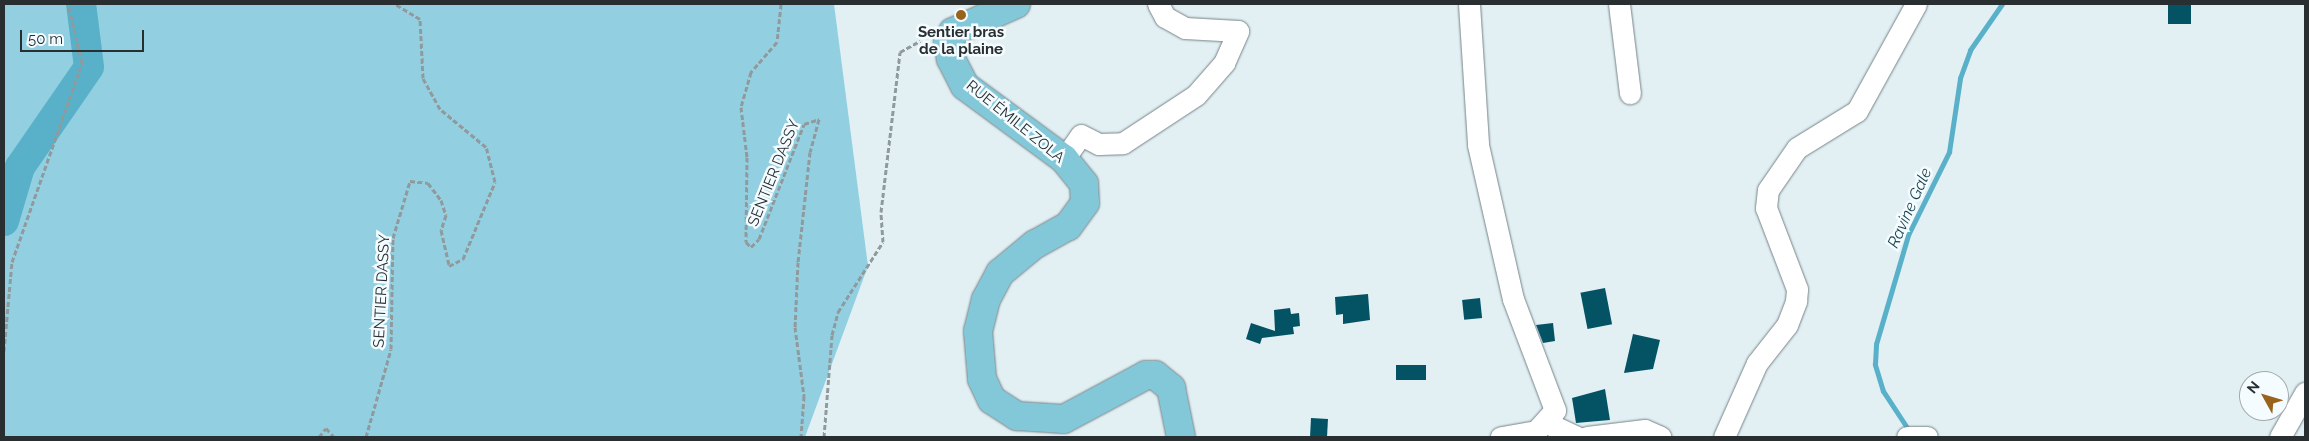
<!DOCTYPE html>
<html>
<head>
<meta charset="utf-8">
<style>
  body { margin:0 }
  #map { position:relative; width:2309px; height:441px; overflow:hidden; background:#e2f0f4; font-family:Raleway,sans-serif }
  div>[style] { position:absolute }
  .green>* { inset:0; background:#92cfe1 }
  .stream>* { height:5px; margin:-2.5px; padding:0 2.5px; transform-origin:2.5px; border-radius:2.5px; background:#59b1c9 }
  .river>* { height:30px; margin:-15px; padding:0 15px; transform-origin:15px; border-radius:15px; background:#59b1c9 }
  .building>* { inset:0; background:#035365; transform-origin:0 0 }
  .path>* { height:3px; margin-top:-1.5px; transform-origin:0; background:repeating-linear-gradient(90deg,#909a9d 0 5px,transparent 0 7.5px) }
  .roads { filter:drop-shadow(0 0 1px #778387) drop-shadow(0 0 1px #778387) }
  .minor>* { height:21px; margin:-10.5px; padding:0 10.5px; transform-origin:10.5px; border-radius:10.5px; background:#fff }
  .major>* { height:28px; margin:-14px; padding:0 14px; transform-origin:14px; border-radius:14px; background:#83c8d9 }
  .dots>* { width:14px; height:14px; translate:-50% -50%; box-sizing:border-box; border:2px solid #f4fcff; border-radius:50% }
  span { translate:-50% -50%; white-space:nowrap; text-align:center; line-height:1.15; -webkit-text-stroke:5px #f4fcff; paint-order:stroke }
  .poi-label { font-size:15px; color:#292e30; font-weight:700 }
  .street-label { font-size:15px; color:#292e30 }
  .water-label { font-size:16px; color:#173f4a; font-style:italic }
  .frame { position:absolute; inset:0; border:5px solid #292e30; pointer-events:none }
  .north { position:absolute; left:2239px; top:371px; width:50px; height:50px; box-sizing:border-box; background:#f4fcff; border:1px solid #a3aaac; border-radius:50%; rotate:309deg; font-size:14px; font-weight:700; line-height:20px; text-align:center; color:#292e30 }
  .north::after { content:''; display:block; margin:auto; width:18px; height:22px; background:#99631c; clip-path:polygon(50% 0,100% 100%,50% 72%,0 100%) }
  .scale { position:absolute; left:20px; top:30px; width:124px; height:22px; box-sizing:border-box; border:2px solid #292e30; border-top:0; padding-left:6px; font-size:15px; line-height:18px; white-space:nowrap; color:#292e30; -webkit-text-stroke:4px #f4fcff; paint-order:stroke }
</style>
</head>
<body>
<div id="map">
  <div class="green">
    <i style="clip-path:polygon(4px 4px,834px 4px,868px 266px,805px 437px,4px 437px)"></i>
  </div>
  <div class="stream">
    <i style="left:1906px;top:426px;width:42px;rotate:-123.3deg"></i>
    <i style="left:1883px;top:391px;width:28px;rotate:-107deg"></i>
    <i style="left:1875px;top:364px;width:20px;rotate:-87deg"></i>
    <i style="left:1876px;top:344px;width:114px;rotate:-73.6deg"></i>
    <i style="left:1908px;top:235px;width:93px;rotate:-63.7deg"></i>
    <i style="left:1949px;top:152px;width:75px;rotate:-81.5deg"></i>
    <i style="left:1960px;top:78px;width:30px;rotate:-70deg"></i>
    <i style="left:1970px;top:50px;width:56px;rotate:-55.2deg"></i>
  </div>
  <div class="river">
    <i style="left:4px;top:221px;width:56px;rotate:-73.5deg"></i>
    <i style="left:20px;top:167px;width:121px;rotate:-55.4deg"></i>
    <i style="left:89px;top:67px;width:64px;rotate:-97.2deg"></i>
  </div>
  <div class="building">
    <i style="left:2168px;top:4px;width:23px;height:20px"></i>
    <i style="left:1605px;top:288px;width:37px;height:25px;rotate:79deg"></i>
    <i style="clip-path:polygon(1368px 294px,1370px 320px,1343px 324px,1343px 314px,1336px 315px,1335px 297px)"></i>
    <i style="left:1480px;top:298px;width:20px;height:18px;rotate:84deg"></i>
    <i style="clip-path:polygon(1290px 308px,1291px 314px,1299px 313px,1300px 326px,1293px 327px,1294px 334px,1262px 338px,1260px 344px,1246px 339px,1251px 323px,1275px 331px,1274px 310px)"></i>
    <i style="clip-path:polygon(1553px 323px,1555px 341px,1543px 343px,1536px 325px)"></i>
    <i style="clip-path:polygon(1633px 334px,1660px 340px,1653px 369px,1624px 373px)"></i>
    <i style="left:1426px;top:365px;width:15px;height:30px;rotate:90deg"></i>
    <i style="clip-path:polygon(1605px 389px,1610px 420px,1576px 423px,1572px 398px)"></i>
    <i style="left:1311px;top:418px;width:17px;height:19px;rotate:3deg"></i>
  </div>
  <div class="path">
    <i style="left:781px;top:4px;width:38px;rotate:96deg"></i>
    <i style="left:777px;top:42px;width:40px;rotate:131deg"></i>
    <i style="left:751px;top:72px;width:36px;rotate:106deg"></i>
    <i style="left:741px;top:107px;width:50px;rotate:83.2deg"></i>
    <i style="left:747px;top:157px;width:85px;rotate:90.7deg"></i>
    <i style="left:746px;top:242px;width:7px;rotate:45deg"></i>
    <i style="left:751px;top:247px;width:11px;rotate:-45deg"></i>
    <i style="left:759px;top:239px;width:123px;rotate:-68.6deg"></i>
    <i style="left:804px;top:124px;width:16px;rotate:-18deg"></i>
    <i style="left:819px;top:119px;width:34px;rotate:105deg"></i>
    <i style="left:810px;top:152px;width:111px;rotate:96.2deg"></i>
    <i style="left:798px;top:262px;width:65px;rotate:92.6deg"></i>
    <i style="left:795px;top:327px;width:70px;rotate:82.6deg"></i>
    <i style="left:804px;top:396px;width:41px;rotate:94.2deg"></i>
    <i style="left:4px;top:351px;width:89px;rotate:-84.9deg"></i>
    <i style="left:12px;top:262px;width:211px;rotate:-70.6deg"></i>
    <i style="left:82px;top:63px;width:61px;rotate:-103.3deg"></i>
    <i style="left:319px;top:437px;width:11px;rotate:-52deg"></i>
    <i style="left:326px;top:428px;width:12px;rotate:48deg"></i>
    <i style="left:366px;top:437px;width:91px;rotate:-74.1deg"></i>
    <i style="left:391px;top:349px;width:111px;rotate:-89deg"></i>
    <i style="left:393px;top:238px;width:59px;rotate:-73.4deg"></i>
    <i style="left:410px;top:181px;width:18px;rotate:6deg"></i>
    <i style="left:428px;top:183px;width:21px;rotate:53deg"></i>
    <i style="left:441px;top:200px;width:16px;rotate:72deg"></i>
    <i style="left:446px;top:215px;width:16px;rotate:108deg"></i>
    <i style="left:441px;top:230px;width:37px;rotate:77deg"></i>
    <i style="left:449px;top:266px;width:16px;rotate:-27deg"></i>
    <i style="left:463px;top:259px;width:83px;rotate:-67.4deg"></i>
    <i style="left:495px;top:182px;width:36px;rotate:-104deg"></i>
    <i style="left:486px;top:147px;width:60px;rotate:-140.4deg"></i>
    <i style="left:440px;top:109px;width:35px;rotate:-119deg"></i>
    <i style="left:423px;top:78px;width:59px;rotate:-92.9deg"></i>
    <i style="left:420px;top:19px;width:29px;rotate:-149deg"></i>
    <i style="left:824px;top:437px;width:102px;rotate:-85.5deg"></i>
    <i style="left:832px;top:335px;width:24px;rotate:-75deg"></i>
    <i style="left:838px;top:312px;width:83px;rotate:-57.3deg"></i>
    <i style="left:883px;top:242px;width:30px;rotate:-94deg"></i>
    <i style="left:881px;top:212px;width:161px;rotate:-83.2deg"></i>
    <i style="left:900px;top:52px;width:23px;rotate:-29deg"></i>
  </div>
  <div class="roads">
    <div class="minor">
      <i style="left:1469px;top:4px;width:141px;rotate:86.3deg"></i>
      <i style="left:1478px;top:145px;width:158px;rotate:77.2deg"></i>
      <i style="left:1513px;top:299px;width:119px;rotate:69.3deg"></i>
      <i style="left:1555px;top:410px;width:28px;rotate:132deg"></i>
      <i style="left:1536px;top:431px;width:36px;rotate:170deg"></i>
      <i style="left:1619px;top:4px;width:90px;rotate:83deg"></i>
      <i style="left:1064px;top:159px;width:29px;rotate:-55deg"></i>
      <i style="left:1081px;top:135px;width:20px;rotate:27deg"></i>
      <i style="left:1099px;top:144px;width:24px;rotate:-2deg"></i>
      <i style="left:1123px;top:143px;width:87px;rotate:-33.3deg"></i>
      <i style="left:1196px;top:95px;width:43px;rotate:-48.8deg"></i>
      <i style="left:1224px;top:63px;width:35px;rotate:-66deg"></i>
      <i style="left:1238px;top:31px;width:53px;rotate:-176.8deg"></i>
      <i style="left:1185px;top:28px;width:23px;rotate:-151deg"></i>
      <i style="left:1165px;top:17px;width:15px;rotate:-118deg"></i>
      <i style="left:1547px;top:423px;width:33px;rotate:25deg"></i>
      <i style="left:1587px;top:437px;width:58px;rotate:-6.9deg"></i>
      <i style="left:1645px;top:430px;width:17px;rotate:24deg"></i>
      <i style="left:1724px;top:437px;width:81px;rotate:-66deg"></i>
      <i style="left:1757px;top:363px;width:48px;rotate:-51.7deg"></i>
      <i style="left:1787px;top:325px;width:26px;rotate:-69deg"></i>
      <i style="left:1796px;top:301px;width:12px;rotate:-85deg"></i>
      <i style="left:1797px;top:289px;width:87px;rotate:-110.9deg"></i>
      <i style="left:1766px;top:208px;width:18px;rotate:-84deg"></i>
      <i style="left:1768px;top:190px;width:51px;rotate:-55.4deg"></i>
      <i style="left:1797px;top:148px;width:70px;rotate:-31.7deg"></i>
      <i style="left:1857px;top:111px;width:122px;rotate:-61.1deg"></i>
      <i style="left:1907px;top:437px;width:20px"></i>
      <i style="left:2280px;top:437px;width:51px;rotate:-60.4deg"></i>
    </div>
    <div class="major">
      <i style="left:1016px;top:4px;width:69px;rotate:156deg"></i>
      <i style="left:953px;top:32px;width:10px;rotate:119deg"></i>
      <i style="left:948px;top:41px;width:18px;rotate:81deg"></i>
      <i style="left:951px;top:59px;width:30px;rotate:63deg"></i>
      <i style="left:965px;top:86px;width:123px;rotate:36.4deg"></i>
      <i style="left:1064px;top:159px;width:32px;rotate:51deg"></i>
      <i style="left:1084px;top:184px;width:19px;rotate:87deg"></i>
      <i style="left:1085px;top:203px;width:29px;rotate:126deg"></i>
      <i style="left:1068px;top:226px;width:38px;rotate:151deg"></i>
      <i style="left:1035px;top:244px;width:45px;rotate:140.4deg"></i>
      <i style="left:1000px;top:273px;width:30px;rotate:118deg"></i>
      <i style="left:986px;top:299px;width:33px;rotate:104deg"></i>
      <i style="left:978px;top:331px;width:48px;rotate:85.2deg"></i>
      <i style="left:982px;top:379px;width:23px;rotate:65deg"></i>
      <i style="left:992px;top:400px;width:30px;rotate:33deg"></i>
      <i style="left:1017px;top:416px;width:47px;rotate:3.7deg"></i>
      <i style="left:1064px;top:419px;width:93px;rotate:-28.2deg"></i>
      <i style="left:1146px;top:375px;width:9px"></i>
      <i style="left:1155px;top:375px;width:21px;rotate:39deg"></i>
      <i style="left:1171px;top:388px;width:50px;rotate:78.5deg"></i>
    </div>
  </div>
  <div class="dots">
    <i style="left:961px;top:15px;background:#99631c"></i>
  </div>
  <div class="poi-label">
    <span style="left:961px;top:41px">Sentier bras<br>de la plaine</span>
  </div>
  <div class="street-label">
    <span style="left:1015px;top:122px;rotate:39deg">RUE ÉMILE ZOLA</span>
    <span style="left:774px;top:173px;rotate:-68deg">SENTIER DASSY</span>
    <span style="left:382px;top:291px;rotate:-87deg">SENTIER DASSY</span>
  </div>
  <div class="water-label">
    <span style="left:1910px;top:208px;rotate:-66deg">Ravine Gale</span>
  </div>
  <div class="frame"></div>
  <div class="north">N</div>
  <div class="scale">50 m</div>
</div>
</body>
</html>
